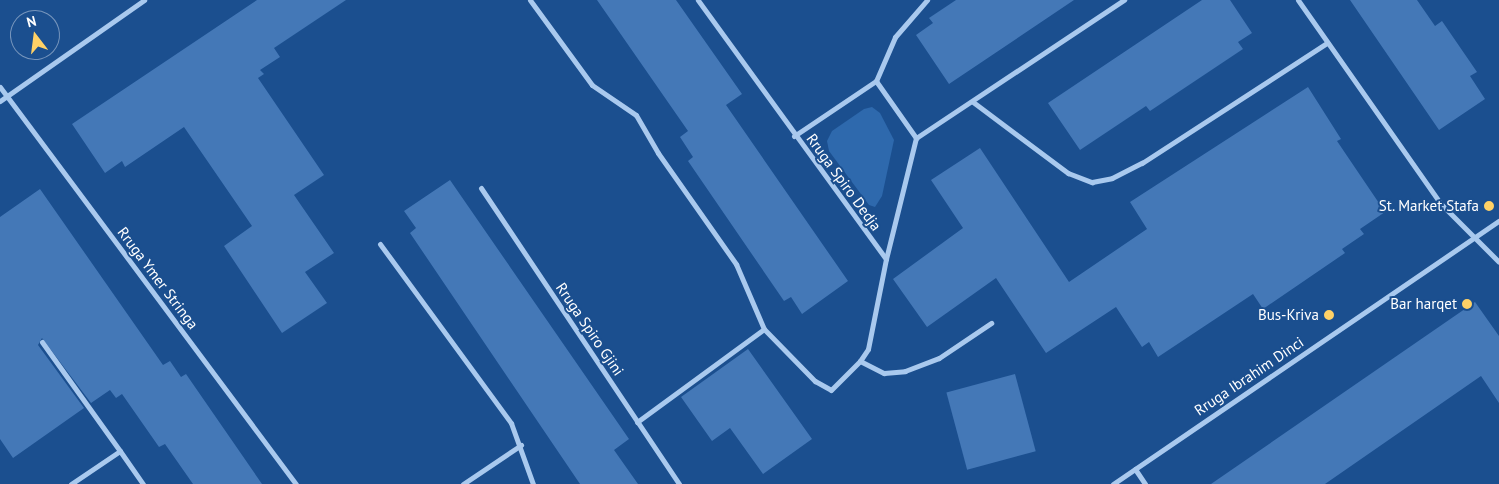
<!DOCTYPE html>
<html>
<head>
<meta charset="utf-8">
<style>
  body { margin:0 }
  #map { position:relative; width:1499px; height:484px; overflow:hidden; background:#1b4f8f; font-family:"PT Sans",sans-serif }
  div>[style] { position:absolute }
  .green>* { inset:0; background:#2e69ad }
  .building>* { inset:0; background:#4478b7; transform-origin:0 0 }
  .street>* { height:5px; margin:-2.5px; padding:0 2.5px; transform-origin:2.5px; border-radius:2.5px; background:#a9c9ee }
  .dots>* { width:14px; height:14px; translate:-50% -50%; box-sizing:border-box; border:2px solid #1b4f8f; border-radius:50% }
  span { translate:-50% -50%; white-space:nowrap; text-align:center; line-height:1.15; -webkit-text-stroke:4px #1b4f8f; paint-order:stroke }
  .street-label { font-size:15px; color:#fff }
  .poi-label { font-size:15px; color:#fff }
  .right { translate:-100% -50%; text-align:right }
  .north { position:absolute; left:10px; top:10px; width:50px; height:50px; box-sizing:border-box; background:#1b4f8f; border:1px solid #7695bc; border-radius:50%; rotate:345deg; font-size:14px; font-weight:700; line-height:20px; text-align:center; color:#fff }
  .north::after { content:''; display:block; margin:auto; width:18px; height:22px; background:#ffd166; clip-path:polygon(50% 0,100% 100%,50% 72%,0 100%) }
</style>
</head>
<body>
<div id="map">
  <div class="green">
    <i style="clip-path:polygon(872px 107px,880px 113px,894px 140px,882px 196px,875px 207px,869px 205px,829px 151px,827px 141px,832px 131px,864px 109px)"></i>
  </div>
  <div class="building">
    <i style="clip-path:polygon(257px 0,346px 0,274px 48px,280px 57px,260px 70px,264px 74px,258px 78px,324px 175px,294px 195px,334px 253px,305px 272px,327px 303px,282px 333px,224px 246px,252px 226px,184px 127px,125px 167px,122px 161px,105px 173px,72px 124px)"></i>
    <i style="clip-path:polygon(597px 0,676px 0,742px 94px,726px 105px,848px 281px,802px 314px,791px 297px,784px 301px,688px 161px,693px 157px,680px 137px,688px 131px)"></i>
    <i style="clip-path:polygon(956px 0,1074px 0,949px 84px,916px 35px,933px 23px,929px 18px)"></i>
    <i style="clip-path:polygon(1202px 0,1230px 0,1252px 33px,1238px 42px,1243px 49px,1150px 111px,1146px 106px,1080px 150px,1048px 103px)"></i>
    <i style="clip-path:polygon(1350px 0,1417px 0,1435px 26px,1442px 21px,1477px 72px,1470px 76px,1485px 99px,1439px 130px)"></i>
    <i style="clip-path:polygon(1308px 87px,1341px 139px,1337px 141px,1385px 212px,1360px 229px,1364px 234px,1342px 249px,1345px 253px,1263px 309px,1253px 294px,1158px 357px,1149px 342px,1142px 347px,1116px 307px,1046px 353px,996px 278px,927px 327px,893px 279px,963px 228px,931px 180px,980px 148px,1069px 282px,1147px 229px,1130px 202px)"></i>
    <i style="clip-path:polygon(450px 180px,629px 439px,614px 450px,638px 484px,580px 484px,410px 233px,416px 228px,404px 211px)"></i>
    <i style="clip-path:polygon(40px 189px,163px 365px,170px 361px,181px 377px,186px 374px,262px 484px,193px 484px,165px 444px,159px 447px,122px 394px,116px 398px,110px 390px,91px 403px,42px 338px,38px 345px,84px 408px,13px 458px,0 439px,0 217px)"></i>
    <i style="clip-path:polygon(1475px 302px,1499px 336px,1499px 403px,1481px 376px,1325px 484px,1211px 484px)"></i>
    <i style="clip-path:polygon(748px 349px,812px 439px,763px 474px,730px 428px,712px 441px,681px 397px)"></i>
    <i style="left:1015px;top:374px;width:80px;height:71px;rotate:75deg"></i>
  </div>
  <div class="street">
    <i style="left:530px;top:0;width:105px;rotate:53.9deg"></i>
    <i style="left:592px;top:85px;width:53px;rotate:34.3deg"></i>
    <i style="left:636px;top:115px;width:44px;rotate:59.9deg"></i>
    <i style="left:658px;top:153px;width:136px;rotate:54.9deg"></i>
    <i style="left:736px;top:264px;width:71px;rotate:66.7deg"></i>
    <i style="left:764px;top:329px;width:73px;rotate:45.6deg"></i>
    <i style="left:815px;top:381px;width:18px;rotate:29deg"></i>
    <i style="left:831px;top:390px;width:41px;rotate:-45deg"></i>
    <i style="left:860px;top:361px;width:14px;rotate:-56deg"></i>
    <i style="left:868px;top:349px;width:92px;rotate:-78.7deg"></i>
    <i style="left:886px;top:259px;width:320px;rotate:-126deg"></i>
    <i style="left:1298px;top:0;width:248px;rotate:55deg"></i>
    <i style="left:1440px;top:203px;width:83px;rotate:45deg"></i>
    <i style="left:876px;top:81px;width:70px;rotate:54.9deg"></i>
    <i style="left:0;top:87px;width:495px;rotate:53.3deg"></i>
    <i style="left:0;top:101px;width:176px;rotate:-35deg"></i>
    <i style="left:973px;top:102px;width:119px;rotate:36.8deg"></i>
    <i style="left:1068px;top:173px;width:26px;rotate:21deg"></i>
    <i style="left:1092px;top:182px;width:20px;rotate:-11deg"></i>
    <i style="left:1112px;top:178px;width:34px;rotate:-27deg"></i>
    <i style="left:1142px;top:163px;width:221px;rotate:-33deg"></i>
    <i style="left:794px;top:136px;width:99px;rotate:-33.9deg"></i>
    <i style="left:876px;top:81px;width:48px;rotate:-66.6deg"></i>
    <i style="left:895px;top:37px;width:49px;rotate:-49.1deg"></i>
    <i style="left:481px;top:188px;width:356px;rotate:56.2deg"></i>
    <i style="left:380px;top:244px;width:222px;rotate:53.8deg"></i>
    <i style="left:511px;top:423px;width:65px;rotate:70.2deg"></i>
    <i style="left:886px;top:259px;width:125px;rotate:-76.1deg"></i>
    <i style="left:916px;top:138px;width:250px;rotate:-33.6deg"></i>
    <i style="left:42px;top:342px;width:134px;rotate:54.4deg"></i>
    <i style="left:860px;top:361px;width:27px;rotate:27deg"></i>
    <i style="left:884px;top:373px;width:21px;rotate:-5deg"></i>
    <i style="left:905px;top:371px;width:36px;rotate:-21deg"></i>
    <i style="left:939px;top:358px;width:63px;rotate:-33.9deg"></i>
    <i style="left:637px;top:422px;width:157px;rotate:-36.2deg"></i>
    <i style="left:1135px;top:469px;width:18px;rotate:56deg"></i>
    <i style="left:71px;top:484px;width:59px;rotate:-34deg"></i>
    <i style="left:120px;top:451px;width:40px;rotate:55.1deg"></i>
    <i style="left:463px;top:484px;width:70px;rotate:-33.9deg"></i>
    <i style="left:1113px;top:484px;width:467px;rotate:-34.3deg"></i>
  </div>
  <div class="dots">
    <i style="left:1489px;top:206px;background:#ffd166"></i>
    <i style="left:1467px;top:304px;background:#ffd166"></i>
    <i style="left:1329px;top:315px;background:#ffd166"></i>
  </div>
  <div class="street-label">
    <span style="left:844px;top:182px;rotate:54deg">Rruga Spiro Dedja</span>
    <span style="left:158px;top:278px;rotate:53deg">Rruga Ymer Stringa</span>
    <span style="left:590px;top:329px;rotate:56deg">Rruga Spiro Gjini</span>
    <span style="left:1249px;top:376px;rotate:-34deg">Rruga Ibrahim Dinci</span>
  </div>
  <div class="poi-label">
    <span class="right" style="left:1479px;top:206px">St. Market Stafa</span>
    <span class="right" style="left:1457px;top:304px">Bar harqet</span>
    <span class="right" style="left:1319px;top:315px">Bus-Kriva</span>
  </div>
  <div class="north">N</div>
</div>
</body>
</html>
